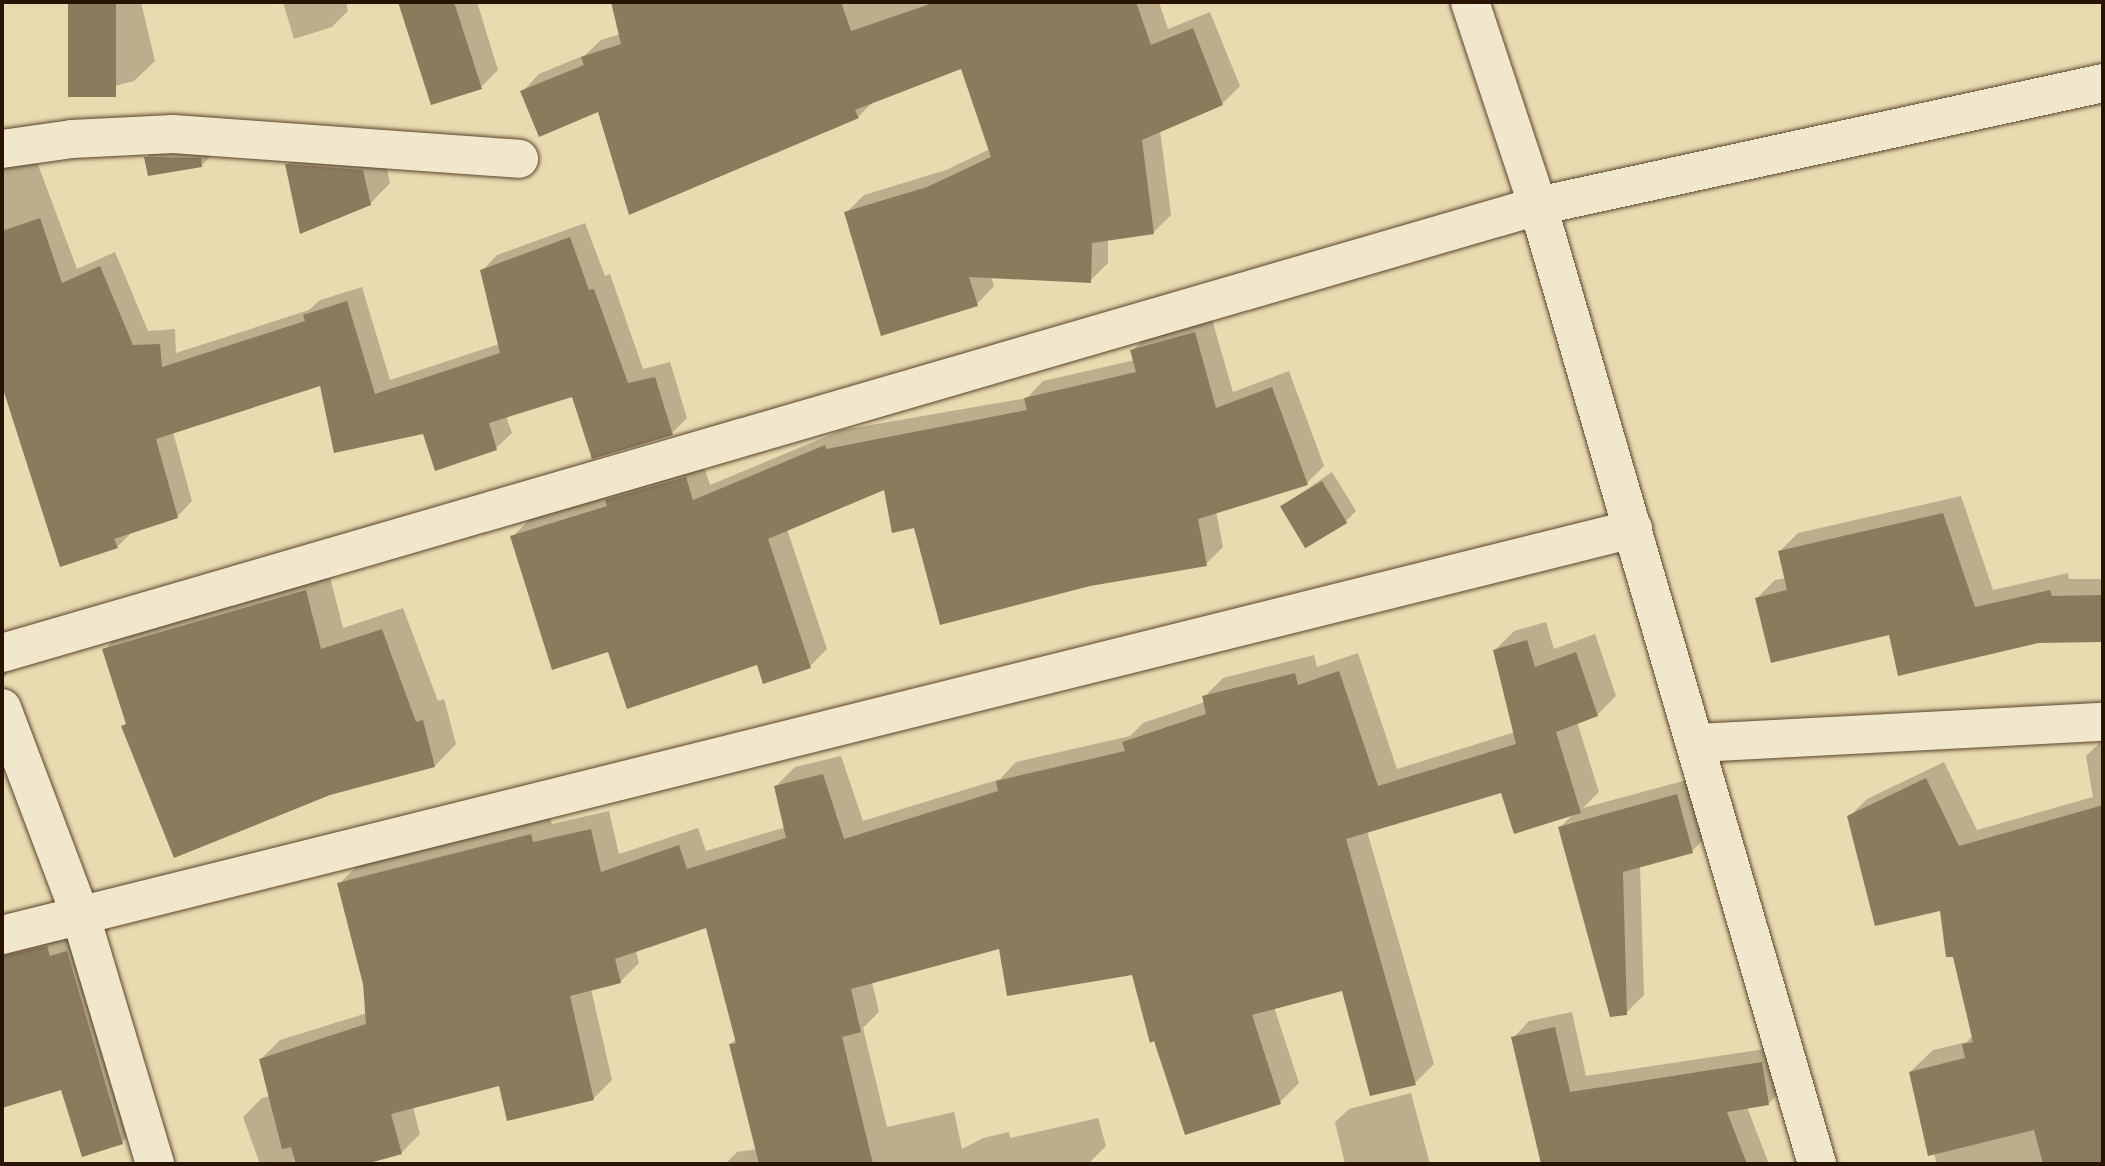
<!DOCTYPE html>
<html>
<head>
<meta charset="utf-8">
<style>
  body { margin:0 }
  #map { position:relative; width:2105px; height:1166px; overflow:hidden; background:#e9dab0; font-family:"Sorts Mill Goudy",serif }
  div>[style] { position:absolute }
  .shadow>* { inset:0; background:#0003 }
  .building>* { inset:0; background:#8c7a5c; transform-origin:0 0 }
  .roads { filter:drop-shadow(0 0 2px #58452c) drop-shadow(0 0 2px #58452c) }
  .minor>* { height:38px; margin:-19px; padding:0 19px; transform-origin:19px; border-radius:19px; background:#f1e7cc }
  .tertiary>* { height:38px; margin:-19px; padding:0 19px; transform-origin:19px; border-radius:19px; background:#f1e7cc }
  span { translate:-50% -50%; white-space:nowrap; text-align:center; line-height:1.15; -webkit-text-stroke:5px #f1e7cc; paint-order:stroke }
  .frame { position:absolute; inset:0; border:4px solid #271300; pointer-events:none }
</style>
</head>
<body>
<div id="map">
  <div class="shadow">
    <i style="clip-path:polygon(70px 2px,141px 2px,155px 61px,134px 81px,91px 92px)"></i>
    <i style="clip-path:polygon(283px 2px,346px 2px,348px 11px,332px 27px,294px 39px)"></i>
    <i style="clip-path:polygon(400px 2px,477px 2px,498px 70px,481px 87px,432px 102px)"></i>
    <i style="clip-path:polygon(612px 2px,1159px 2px,1168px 29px,1210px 12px,1240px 86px,1222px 104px,1160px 130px,1171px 215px,1153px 233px,1108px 239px,1108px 263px,1090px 281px,991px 276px,994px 286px,977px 304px,846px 213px,864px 195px,946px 170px,990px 149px,962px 67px,875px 100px,858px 117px,599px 110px,522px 92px,539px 74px,585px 55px,601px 40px,620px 34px)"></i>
    <i style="clip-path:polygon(307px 144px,383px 150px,390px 183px,370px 204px,287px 165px)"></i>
    <i style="clip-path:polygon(2px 145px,34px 154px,77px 269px,115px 252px,148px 331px,175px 329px,176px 353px,309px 310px,320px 300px,362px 287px,390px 380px,499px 344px,482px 271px,497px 255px,585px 223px,605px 276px,610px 274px,643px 369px,670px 362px,687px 418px,672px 433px,573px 395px,506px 416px,512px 433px,496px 448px,424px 432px,321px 384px,173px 432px,192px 501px,177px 517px,133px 531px,117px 547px,61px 565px,2px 381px)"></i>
    <i style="clip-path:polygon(156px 148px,212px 155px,201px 166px,146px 158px)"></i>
    <i style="clip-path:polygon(1211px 316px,1233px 392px,1289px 371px,1324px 466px,1307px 483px,1216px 511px,1223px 547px,1206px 564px,916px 526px,885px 488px,787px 529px,827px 649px,810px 666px,609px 650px,512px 537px,529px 520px,702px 461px,710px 485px,842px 430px,1027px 398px,1043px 381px,1135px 360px,1132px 351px,1149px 334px)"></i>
    <i style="clip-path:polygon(1332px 472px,1356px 511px,1346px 521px,1282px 506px)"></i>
    <i style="clip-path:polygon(1961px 496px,1993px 590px,2068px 573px,2069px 579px,2103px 579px,2103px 640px,2038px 642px,1890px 633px,1757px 598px,1775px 580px,1786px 578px,1780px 551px,1798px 533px)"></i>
    <i style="clip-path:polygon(328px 569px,343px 628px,403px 608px,438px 701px,444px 699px,456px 744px,435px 766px,123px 727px,127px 722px,104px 650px,125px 628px)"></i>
    <i style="clip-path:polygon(1546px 622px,1554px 649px,1595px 634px,1616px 696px,1597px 715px,1577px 722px,1599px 792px,1583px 808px,1694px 778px,1709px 834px,1692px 851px,1640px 866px,1644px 995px,1626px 1013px,1560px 827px,1575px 813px,1503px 790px,1367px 831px,1434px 1064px,1415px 1083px,1343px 989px,1274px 1007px,1299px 1083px,1280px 1102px,1133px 973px,1000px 947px,872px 982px,879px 1012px,863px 1028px,887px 1127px,954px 1112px,962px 1149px,983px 1138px,1009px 1132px,1010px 1138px,1098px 1118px,1106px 1146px,1088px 1164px,725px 1164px,737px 1152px,757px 1149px,731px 1044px,737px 1038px,708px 926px,636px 950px,639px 963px,620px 982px,591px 989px,612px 1080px,593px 1099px,500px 1084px,413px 1107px,420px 1134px,401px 1153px,363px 1164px,260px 1164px,243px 1117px,262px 1098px,270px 1096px,261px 1059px,280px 1040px,367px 1013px,364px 984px,339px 884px,358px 865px,550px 816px,552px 824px,609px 811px,619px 854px,698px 828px,706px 851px,786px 827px,776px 786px,795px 767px,841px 756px,863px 821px,1000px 779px,1016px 762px,1130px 736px,1143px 723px,1205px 702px,1204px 697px,1223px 678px,1314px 655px,1317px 667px,1358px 653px,1397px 769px,1515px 732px,1495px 650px,1514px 631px)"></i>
    <i style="clip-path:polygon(2px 645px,14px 665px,2px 680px,3px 692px,25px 751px,2px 774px)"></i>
    <i style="clip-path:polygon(2103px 740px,2103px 891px,1944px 929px,1941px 908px,1849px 817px,1867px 799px,1944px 762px,1977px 830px,2093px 797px,2086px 756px)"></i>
    <i style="clip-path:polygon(69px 925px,144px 1120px,122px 1142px,62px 1088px,2px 1107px,2px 937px)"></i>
    <i style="clip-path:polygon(2103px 946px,2103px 1164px,1937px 1164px,1910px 1072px,1933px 1050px,1967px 1042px,1973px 1035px,1983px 960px)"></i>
    <i style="clip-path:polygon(1572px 1012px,1586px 1076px,1778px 1047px,1785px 1087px,1768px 1104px,1747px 1107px,1769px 1164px,1543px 1164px,1513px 1038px,1529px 1021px)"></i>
    <i style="clip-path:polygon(1411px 1093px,1430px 1164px,1345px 1164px,1335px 1122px,1349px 1109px)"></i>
  </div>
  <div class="building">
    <i style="left:68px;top:2px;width:48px;height:95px"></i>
    <i style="clip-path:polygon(398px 2px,454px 2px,482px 89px,431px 105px)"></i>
    <i style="clip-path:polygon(611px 2px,841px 2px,851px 31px,936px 2px,1136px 2px,1151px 45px,1193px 28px,1223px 105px,1142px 140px,1154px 234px,1092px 243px,1091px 283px,969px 277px,978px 306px,881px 336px,844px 212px,927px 187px,991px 157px,961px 69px,855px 110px,859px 118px,629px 215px,598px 112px,539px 137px,520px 91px,584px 65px,581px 57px,621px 44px)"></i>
    <i style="clip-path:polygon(144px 157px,201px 158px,202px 167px,148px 176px)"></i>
    <i style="clip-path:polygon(285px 164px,363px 170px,371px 205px,300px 234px)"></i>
    <i style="clip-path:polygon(40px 218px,62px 283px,100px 266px,133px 345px,160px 344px,162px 367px,305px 321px,303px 315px,347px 301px,375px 394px,500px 353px,480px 270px,570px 237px,589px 290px,594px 289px,628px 383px,655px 377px,673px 435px,592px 459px,572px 397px,489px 423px,497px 450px,435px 471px,423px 434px,334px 453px,320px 386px,156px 439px,178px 518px,114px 539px,118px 548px,60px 567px,2px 386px,2px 231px)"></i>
    <i style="clip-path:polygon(1195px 332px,1216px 408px,1272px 387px,1308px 485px,1198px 519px,1207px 566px,1090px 586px,940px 625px,914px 528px,892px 533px,884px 490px,768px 539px,811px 668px,763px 684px,757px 665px,627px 709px,608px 652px,552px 670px,510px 536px,607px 506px,605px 500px,686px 477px,693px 500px,825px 445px,826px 449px,1027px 410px,1024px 398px,1136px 372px,1130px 350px)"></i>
    <i style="left:1322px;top:481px;width:49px;height:49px;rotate:59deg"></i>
    <i style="clip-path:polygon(1943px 513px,1975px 607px,2050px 590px,2052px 596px,2103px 595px,2103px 642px,2038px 643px,1898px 676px,1889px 635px,1771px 663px,1755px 598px,1787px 590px,1778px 551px)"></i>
    <i style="clip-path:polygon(306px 590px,321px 649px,382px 629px,416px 722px,423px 720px,435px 767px,330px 795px,174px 858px,121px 726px,126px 724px,102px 649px)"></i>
    <i style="clip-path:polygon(1527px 640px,1535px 667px,1576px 652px,1598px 716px,1556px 732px,1581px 813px,1514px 834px,1501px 793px,1346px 839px,1416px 1085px,1370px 1096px,1342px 991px,1252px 1015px,1281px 1104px,1185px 1135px,1154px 1041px,1150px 1043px,1132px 975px,1007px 996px,999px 949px,851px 989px,861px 1032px,842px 1037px,873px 1164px,759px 1164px,729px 1044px,736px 1043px,706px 928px,615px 959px,621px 983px,570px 996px,594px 1100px,507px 1121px,499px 1086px,391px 1114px,402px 1154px,366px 1164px,296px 1164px,291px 1147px,282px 1149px,259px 1059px,366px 1024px,363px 984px,337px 883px,531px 834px,533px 842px,591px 829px,601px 872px,679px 845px,687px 869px,786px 838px,774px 786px,823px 774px,844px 839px,998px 791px,996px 781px,1125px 751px,1122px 742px,1206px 714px,1202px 696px,1295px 673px,1298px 685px,1339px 671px,1378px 786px,1516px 744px,1493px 650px)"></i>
    <i style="clip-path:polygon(1926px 778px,1959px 846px,2103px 805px,2103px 1164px,2043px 1164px,2034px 1130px,1928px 1156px,1909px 1072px,1965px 1058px,1962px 1044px,1973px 1042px,1953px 957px,1946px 957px,1940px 911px,1875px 926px,1847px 816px)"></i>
    <i style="clip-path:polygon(1677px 794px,1693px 853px,1623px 872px,1627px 1015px,1610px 1017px,1558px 827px)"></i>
    <i style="clip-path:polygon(47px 946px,50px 956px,67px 951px,123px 1144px,82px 1157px,61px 1090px,2px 1108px,2px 956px)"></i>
    <i style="clip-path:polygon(1555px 1027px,1570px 1092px,1762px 1062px,1769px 1105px,1727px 1112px,1747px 1164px,1541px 1164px,1511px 1037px)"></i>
  </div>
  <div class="roads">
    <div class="minor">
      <i style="left:1470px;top:2px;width:215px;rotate:71.6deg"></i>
      <i style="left:1538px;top:206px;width:998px;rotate:73.76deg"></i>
      <i style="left:2px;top:149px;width:71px;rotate:-8.1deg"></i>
      <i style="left:72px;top:139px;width:101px;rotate:-2.8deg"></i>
      <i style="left:173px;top:134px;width:347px;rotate:4.1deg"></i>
      <i style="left:2px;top:653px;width:1600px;rotate:-16.23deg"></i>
      <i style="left:1538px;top:206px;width:578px;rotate:-12.28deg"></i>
      <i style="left:1697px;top:743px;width:407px;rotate:-3deg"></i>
      <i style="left:2px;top:935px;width:1681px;rotate:-13.98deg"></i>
    </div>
    <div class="tertiary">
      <i style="left:2px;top:708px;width:223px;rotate:69.3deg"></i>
      <i style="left:81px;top:917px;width:258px;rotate:73.3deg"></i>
    </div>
  </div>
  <div class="frame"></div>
</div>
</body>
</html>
